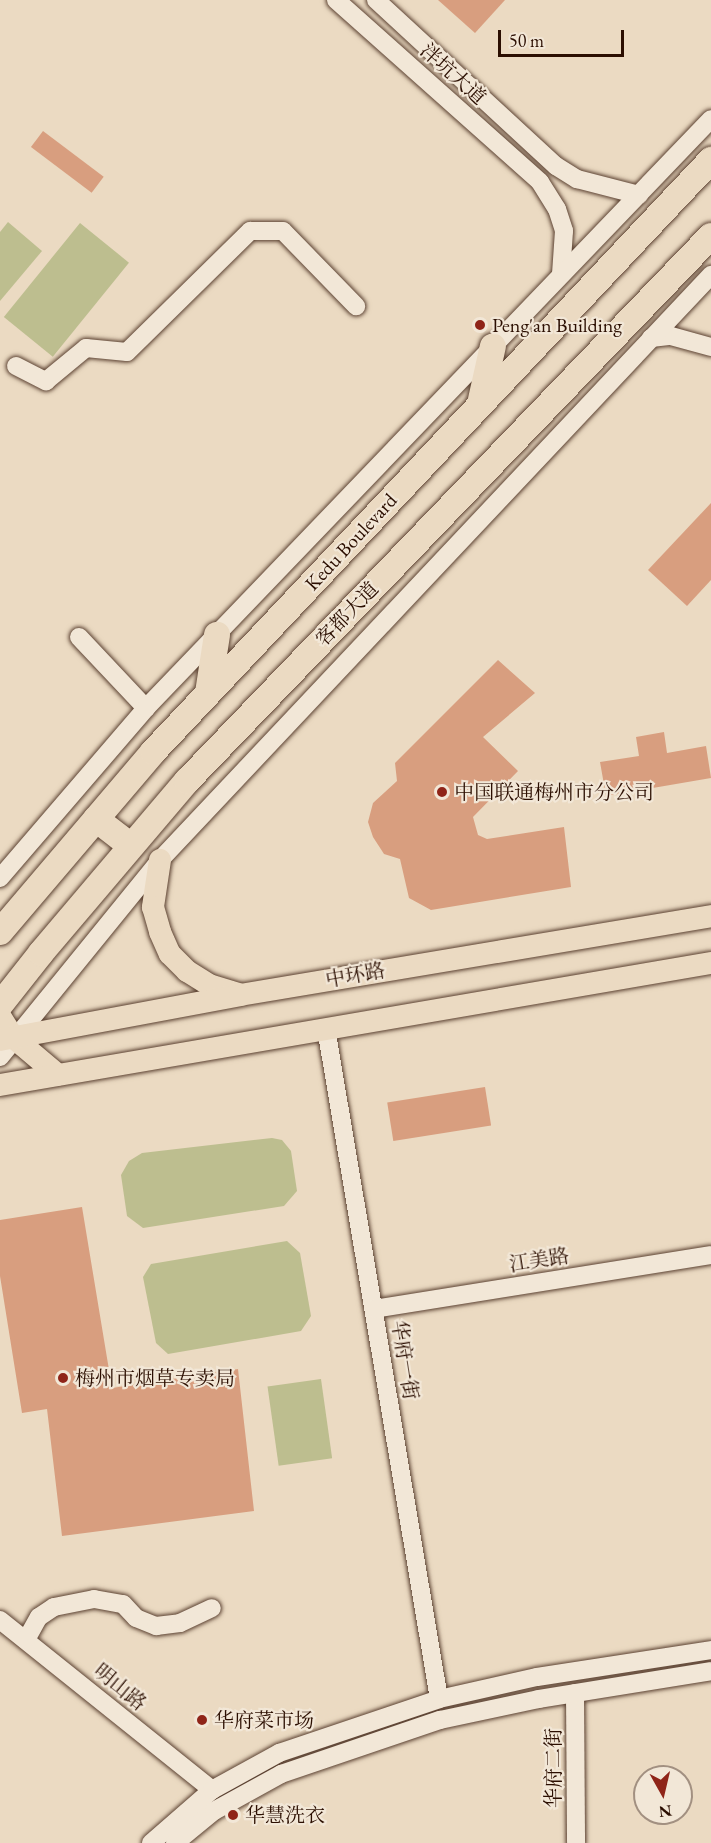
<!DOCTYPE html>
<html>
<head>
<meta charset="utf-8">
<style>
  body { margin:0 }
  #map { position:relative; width:711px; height:1843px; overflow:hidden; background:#ebdac2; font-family:"EB Garamond","Noto Serif SC",serif }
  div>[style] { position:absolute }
  .green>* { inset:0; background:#bdbe8f; transform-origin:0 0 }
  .building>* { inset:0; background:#d89e7f; transform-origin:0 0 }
  .roads { filter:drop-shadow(0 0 2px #5b4131) drop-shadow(0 0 2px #5b4131) }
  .minor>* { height:18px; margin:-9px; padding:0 9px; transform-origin:9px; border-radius:9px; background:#f2e7d7 }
  .major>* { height:22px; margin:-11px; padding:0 11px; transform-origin:11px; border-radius:11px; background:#ebdac2 }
  .highway>* { height:26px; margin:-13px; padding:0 13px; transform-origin:13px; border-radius:13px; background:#ebdac2 }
  .dots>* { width:16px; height:16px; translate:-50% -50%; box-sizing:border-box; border:3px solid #f2e7d7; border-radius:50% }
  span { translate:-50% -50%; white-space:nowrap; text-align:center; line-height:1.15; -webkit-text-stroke:4.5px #f2e7d7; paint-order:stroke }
  .street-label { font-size:20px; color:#2b0e01 }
  .poi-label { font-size:20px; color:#2b0e01 }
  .left { translate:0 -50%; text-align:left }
  .north { position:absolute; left:633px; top:1765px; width:60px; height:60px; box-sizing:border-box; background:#f2e7d7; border:2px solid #a29081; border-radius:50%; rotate:172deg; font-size:16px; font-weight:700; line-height:24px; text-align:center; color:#2b0e01 }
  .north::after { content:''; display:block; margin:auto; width:21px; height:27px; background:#8f2418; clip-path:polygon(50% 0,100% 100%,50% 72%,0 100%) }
  .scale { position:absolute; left:498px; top:30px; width:126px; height:27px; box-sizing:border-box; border:3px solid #2b0e01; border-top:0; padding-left:8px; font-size:18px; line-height:21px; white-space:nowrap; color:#2b0e01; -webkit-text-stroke:4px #f2e7d7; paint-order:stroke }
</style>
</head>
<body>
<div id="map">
  <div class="green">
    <i style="clip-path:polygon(8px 222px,42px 251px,0 301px,0 232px)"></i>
    <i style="left:80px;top:223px;width:63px;height:121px;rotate:39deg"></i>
    <i style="clip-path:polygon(272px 1138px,282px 1140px,291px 1151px,297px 1191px,284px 1206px,143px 1228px,127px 1216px,121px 1175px,129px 1161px,142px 1153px)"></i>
    <i style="clip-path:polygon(287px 1241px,300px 1253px,311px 1316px,301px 1331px,168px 1354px,156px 1343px,143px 1277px,151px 1264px)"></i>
    <i style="left:321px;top:1379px;width:80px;height:54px;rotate:82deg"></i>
  </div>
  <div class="building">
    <i style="clip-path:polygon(438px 0,505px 0,475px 33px)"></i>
    <i style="left:43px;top:131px;width:76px;height:20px;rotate:37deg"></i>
    <i style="clip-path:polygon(711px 503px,711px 580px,687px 606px,648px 570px)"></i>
    <i style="clip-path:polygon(498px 660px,535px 693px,483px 737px,518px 771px,473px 817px,478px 835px,487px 839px,564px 827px,571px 887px,431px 910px,409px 898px,400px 859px,384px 854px,373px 837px,368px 822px,373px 803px,397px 781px,395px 763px)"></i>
    <i style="clip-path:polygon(664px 732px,667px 753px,706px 746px,711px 778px,606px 796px,600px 762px,639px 756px,636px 737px)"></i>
    <i style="left:485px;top:1087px;width:39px;height:99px;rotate:81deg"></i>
    <i style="clip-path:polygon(82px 1207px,112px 1388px,238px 1369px,254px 1511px,62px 1536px,47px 1409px,22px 1413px,0 1276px,0 1220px)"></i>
  </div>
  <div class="roads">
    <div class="minor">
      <i style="left:336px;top:0;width:273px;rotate:41.7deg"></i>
      <i style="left:540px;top:182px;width:32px;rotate:58deg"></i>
      <i style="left:557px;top:209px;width:23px;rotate:72deg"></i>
      <i style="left:564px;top:231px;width:43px;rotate:94deg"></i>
      <i style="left:376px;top:0;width:245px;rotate:42.7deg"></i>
      <i style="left:556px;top:166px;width:25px;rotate:32deg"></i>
      <i style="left:577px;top:179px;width:64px;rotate:14.5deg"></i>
      <i style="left:651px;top:338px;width:20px;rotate:-6deg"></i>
      <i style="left:671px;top:336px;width:41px;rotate:15.4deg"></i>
      <i style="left:16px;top:366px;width:34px;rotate:27deg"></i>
      <i style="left:46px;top:381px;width:52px;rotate:-39.5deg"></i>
      <i style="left:86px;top:348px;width:41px;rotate:5.6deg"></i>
      <i style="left:127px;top:352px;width:173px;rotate:-44.5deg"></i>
      <i style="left:250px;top:231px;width:33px"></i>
      <i style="left:283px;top:231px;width:105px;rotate:45.8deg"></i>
      <i style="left:79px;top:637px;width:98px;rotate:46.7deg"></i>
      <i style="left:0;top:878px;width:224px;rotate:-49.3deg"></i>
      <i style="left:146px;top:708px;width:816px;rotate:-46.19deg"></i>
      <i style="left:326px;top:1028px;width:680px;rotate:80.44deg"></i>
      <i style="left:0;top:1057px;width:254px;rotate:-50.9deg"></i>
      <i style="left:160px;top:860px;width:804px;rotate:-46.71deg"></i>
      <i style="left:374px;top:1309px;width:341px;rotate:-9.1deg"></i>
      <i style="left:0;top:1620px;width:272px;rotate:38.7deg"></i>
      <i style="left:26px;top:1640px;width:26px;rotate:-61deg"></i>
      <i style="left:39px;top:1617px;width:18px;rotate:-34deg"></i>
      <i style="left:54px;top:1607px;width:41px;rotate:-11.3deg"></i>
      <i style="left:94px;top:1599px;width:29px;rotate:10deg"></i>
      <i style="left:123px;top:1604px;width:19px;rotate:47deg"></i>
      <i style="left:136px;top:1618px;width:22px;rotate:22deg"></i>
      <i style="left:156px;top:1626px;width:24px;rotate:-7deg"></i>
      <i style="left:180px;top:1623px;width:35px;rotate:-25deg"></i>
      <i style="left:575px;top:1693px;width:150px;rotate:89.6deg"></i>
      <i style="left:151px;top:1843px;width:81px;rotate:-41deg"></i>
      <i style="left:212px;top:1790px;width:77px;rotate:-28.9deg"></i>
      <i style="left:279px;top:1753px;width:169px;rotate:-18.6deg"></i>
      <i style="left:439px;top:1699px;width:100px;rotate:-12.7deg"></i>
      <i style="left:537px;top:1677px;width:176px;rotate:-8.8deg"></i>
      <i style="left:175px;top:1843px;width:50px;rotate:-39.4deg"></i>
      <i style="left:214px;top:1811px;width:77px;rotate:-28.9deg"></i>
      <i style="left:281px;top:1774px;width:168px;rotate:-18.8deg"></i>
      <i style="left:440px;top:1720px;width:101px;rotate:-12deg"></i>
      <i style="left:539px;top:1699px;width:174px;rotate:-9.2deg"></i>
    </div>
    <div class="major">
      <i style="left:160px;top:860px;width:48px;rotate:98.5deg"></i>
      <i style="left:153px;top:907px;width:26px;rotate:74deg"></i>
      <i style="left:160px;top:932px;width:24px;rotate:66deg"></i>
      <i style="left:170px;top:954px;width:24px;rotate:45deg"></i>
      <i style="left:187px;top:971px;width:26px;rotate:32deg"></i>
      <i style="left:209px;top:985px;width:30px;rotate:17deg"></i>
      <i style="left:0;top:1016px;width:26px;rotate:58deg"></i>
      <i style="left:14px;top:1038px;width:57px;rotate:40.1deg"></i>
      <i style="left:0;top:1040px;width:244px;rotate:-10.6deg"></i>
      <i style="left:240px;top:995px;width:478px;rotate:-9.5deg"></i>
      <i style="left:0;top:1085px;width:721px;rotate:-9.74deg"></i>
    </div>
    <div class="highway">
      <i style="left:480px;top:404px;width:59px;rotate:-77.4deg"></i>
      <i style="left:208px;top:693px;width:59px;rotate:-81.2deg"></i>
      <i style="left:96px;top:819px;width:44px;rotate:37.6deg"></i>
      <i style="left:0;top:932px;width:236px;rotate:-49.6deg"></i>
      <i style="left:153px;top:752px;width:814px;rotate:-46.69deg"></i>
      <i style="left:0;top:1005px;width:66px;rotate:-51.7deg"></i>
      <i style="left:41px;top:953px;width:226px;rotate:-49.7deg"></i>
      <i style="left:187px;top:781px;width:756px;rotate:-46.13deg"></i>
    </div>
  </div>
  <div class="dots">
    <i style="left:480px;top:325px;background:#8f2418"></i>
    <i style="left:442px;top:792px;background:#8f2418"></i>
    <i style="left:63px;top:1378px;background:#8f2418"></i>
    <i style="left:202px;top:1720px;background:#8f2418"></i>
    <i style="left:233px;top:1815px;background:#8f2418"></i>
  </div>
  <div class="street-label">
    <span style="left:453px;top:74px;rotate:42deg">泮坑大道</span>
    <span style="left:351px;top:542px;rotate:-47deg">Kedu Boulevard</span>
    <span style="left:347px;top:614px;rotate:-46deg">客都大道</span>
    <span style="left:355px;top:975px;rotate:-10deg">中环路</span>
    <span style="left:539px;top:1260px;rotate:-9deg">江美路</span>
    <span style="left:405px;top:1360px;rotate:81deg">华府一街</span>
    <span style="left:120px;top:1687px;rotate:39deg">明山路</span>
    <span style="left:553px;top:1768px;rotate:-90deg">华府二街</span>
  </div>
  <div class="poi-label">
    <span class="left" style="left:492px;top:325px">Peng'an Building</span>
    <span class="left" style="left:454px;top:792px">中国联通梅州市分公司</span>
    <span class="left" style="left:75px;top:1378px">梅州市烟草专卖局</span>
    <span class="left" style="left:214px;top:1720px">华府菜市场</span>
    <span class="left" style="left:245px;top:1815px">华慧洗衣</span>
  </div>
  <div class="north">N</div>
  <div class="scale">50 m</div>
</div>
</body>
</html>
